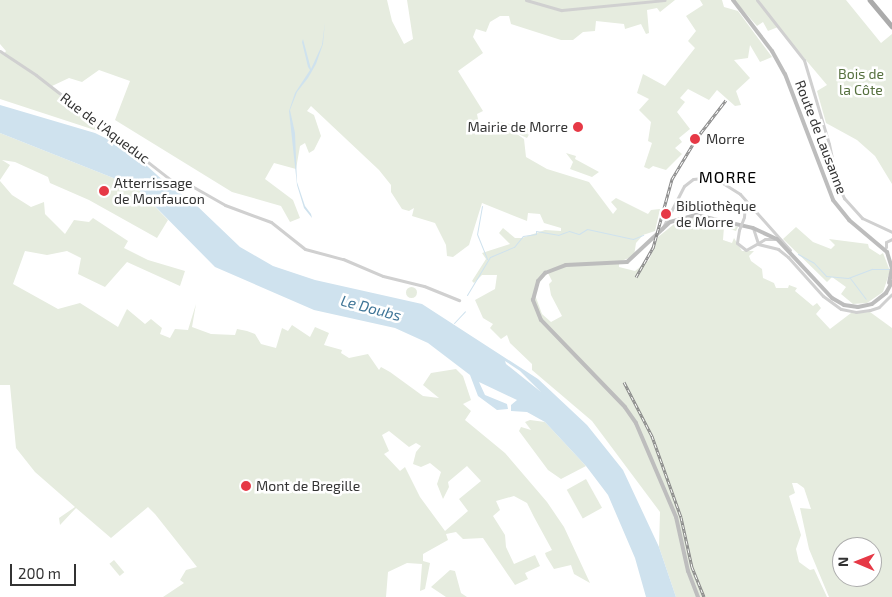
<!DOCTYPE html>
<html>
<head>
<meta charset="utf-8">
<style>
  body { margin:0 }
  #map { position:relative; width:892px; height:597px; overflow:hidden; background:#fff; font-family:"Exo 2",sans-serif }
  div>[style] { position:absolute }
  .green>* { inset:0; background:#e6ecdf; transform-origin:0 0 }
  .round { border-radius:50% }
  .water>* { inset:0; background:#cfe2ee }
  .stream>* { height:1px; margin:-0.5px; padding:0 0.5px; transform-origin:0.5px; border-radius:0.5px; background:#cfe2ee }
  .tertiary>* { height:3px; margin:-1.5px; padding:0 1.5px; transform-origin:1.5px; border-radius:1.5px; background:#d0d0d0 }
  .secondary>* { height:4px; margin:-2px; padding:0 2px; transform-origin:2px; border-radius:2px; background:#bdbdbd }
  .primary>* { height:4.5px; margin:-2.25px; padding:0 2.25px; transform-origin:2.25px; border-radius:2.25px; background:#ababab }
  .rail>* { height:3px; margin-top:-1.5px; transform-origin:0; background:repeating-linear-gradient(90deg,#fff 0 4px,#888 0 8px); box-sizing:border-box; border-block:1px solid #888 }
  .tertiary-bridge>* { height:3px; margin:-1.5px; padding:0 1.5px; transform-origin:1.5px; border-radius:1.5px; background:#d0d0d0 }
  .dots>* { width:14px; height:14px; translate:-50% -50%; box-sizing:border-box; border:2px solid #fff; border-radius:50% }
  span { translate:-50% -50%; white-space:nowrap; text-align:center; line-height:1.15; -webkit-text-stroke:5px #fff; paint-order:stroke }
  .park-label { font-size:14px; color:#56703f }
  .poi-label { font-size:14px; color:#333 }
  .right { translate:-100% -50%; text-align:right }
  .left { translate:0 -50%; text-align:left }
  .street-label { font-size:14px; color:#333 }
  .water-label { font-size:15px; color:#3f7597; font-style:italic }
  .quarter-label { font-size:16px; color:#000; letter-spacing:1px }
  .north { position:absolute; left:832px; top:537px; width:50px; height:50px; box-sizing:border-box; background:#fff; border:1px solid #adadad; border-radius:50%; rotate:271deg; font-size:14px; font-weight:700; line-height:20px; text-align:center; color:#333 }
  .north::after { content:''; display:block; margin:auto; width:18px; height:22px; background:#e63946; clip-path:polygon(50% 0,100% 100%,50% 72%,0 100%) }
  .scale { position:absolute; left:10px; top:564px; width:66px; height:22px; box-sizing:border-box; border:2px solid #333; border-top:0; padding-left:6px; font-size:15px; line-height:18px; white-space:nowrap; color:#333; -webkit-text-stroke:4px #fff; paint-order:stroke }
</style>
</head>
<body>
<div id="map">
  <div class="green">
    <i style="clip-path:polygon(evenodd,0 0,387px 0,392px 21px,404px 44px,413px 39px,407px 0,675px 0,660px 12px,657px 8px,647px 10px,649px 33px,646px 34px,641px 24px,625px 29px,624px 24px,596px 21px,595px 31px,583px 32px,573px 40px,561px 40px,511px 24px,509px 16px,500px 16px,490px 22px,486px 32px,476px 29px,473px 37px,483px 53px,458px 71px,483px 111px,477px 114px,480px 129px,496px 121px,532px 129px,527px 138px,514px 132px,524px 139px,526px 157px,547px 169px,589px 182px,613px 214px,617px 209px,611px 202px,616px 198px,648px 214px,651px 210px,660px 209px,655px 231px,643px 235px,636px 243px,634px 256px,619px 262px,619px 267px,635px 271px,649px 260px,658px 237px,678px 221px,698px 217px,731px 225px,738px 227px,736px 231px,724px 227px,723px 240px,732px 243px,734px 238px,742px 251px,754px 251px,749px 256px,751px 261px,762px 269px,763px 278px,774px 283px,776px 288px,788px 288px,789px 285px,797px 288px,795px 291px,813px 306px,817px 303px,821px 308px,816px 314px,830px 329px,851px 313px,870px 312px,892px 328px,892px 597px,829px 597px,809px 549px,800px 508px,811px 509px,804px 488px,797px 483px,792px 483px,795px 493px,789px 496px,801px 535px,796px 549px,799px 562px,810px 570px,814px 569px,827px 597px,676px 597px,659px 547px,660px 512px,592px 421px,532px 370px,532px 364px,510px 343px,507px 335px,501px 339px,490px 328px,493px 324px,483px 318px,475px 300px,495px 289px,497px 275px,482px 275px,474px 283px,472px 281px,486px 259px,482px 253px,510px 244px,499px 233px,503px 228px,515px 238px,522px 238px,545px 230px,561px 231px,561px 228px,544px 223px,540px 214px,528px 213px,527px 221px,482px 203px,469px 245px,453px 257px,447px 256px,446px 245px,435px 223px,412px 216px,414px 208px,409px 211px,402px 209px,391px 192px,391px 185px,379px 170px,311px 106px,307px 111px,314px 115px,321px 136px,314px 150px,309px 153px,305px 143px,300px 146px,296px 169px,274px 163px,265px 179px,293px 200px,300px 218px,290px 222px,281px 206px,232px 192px,115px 120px,130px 81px,99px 70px,82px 82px,69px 78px,52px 86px,65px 102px,110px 135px,0 99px,0 53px,4px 54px,6px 51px,0 44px,0 0,548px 273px,552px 281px,549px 284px,551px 295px,562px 316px,551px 322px,542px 314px,535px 295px,537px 285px,548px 273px,0 0,842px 547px,872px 547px,872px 577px,842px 577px,842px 547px)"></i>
    <i style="clip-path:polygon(700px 0,722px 0,724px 7px,738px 11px,772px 57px,760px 62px,750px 45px,748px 58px,734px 60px,750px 78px,736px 91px,741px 105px,735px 106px,717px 90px,709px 100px,688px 89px,680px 98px,685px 102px,677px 112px,690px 129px,679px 138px,682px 142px,675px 148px,682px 154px,666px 170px,653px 166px,649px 169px,644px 167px,652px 143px,648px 141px,651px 122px,639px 110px,649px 99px,637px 93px,643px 74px,665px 86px,695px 48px,688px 41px,696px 31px,686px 16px,703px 5px)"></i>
    <i style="clip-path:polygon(734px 0,846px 0,881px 43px,892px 34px,892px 184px,875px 156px,857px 140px,826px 123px,817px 91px,827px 85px,778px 27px,768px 31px,763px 22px,757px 26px)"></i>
    <i style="clip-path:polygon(0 133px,136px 187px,168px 220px,157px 238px,89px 200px,50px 183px,48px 177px,15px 162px,2px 160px,10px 165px,0 180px)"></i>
    <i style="clip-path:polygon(566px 153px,576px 156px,575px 159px,599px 172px,592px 177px,570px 169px,573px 162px)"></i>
    <i style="clip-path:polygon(evenodd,0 181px,12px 195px,31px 207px,44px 202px,45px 214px,65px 234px,74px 220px,89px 222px,93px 218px,128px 241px,124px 248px,148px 260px,185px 271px,180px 286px,127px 262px,105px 287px,78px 274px,81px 258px,67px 251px,47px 255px,25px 251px,13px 284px,58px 309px,80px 303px,118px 327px,127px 309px,145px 324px,151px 319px,162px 328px,160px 334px,170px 338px,175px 329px,188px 330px,196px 304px,192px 327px,211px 334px,235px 335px,237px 329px,247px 331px,255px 334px,261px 344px,276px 348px,282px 328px,288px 331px,292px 325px,310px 337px,315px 327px,329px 333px,324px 345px,342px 350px,341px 353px,349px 358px,368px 354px,379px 370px,381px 367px,390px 372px,423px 396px,439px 398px,423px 385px,431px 373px,456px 369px,463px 376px,471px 400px,463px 404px,471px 411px,465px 420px,505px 453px,547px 502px,564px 527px,590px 583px,574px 574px,571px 565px,554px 569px,546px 556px,545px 553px,552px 550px,534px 517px,527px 503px,514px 496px,496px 501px,500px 510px,493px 516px,505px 535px,506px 547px,514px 564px,535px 555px,540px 566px,525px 573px,528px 579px,515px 585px,483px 538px,463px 539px,456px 532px,446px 534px,448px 540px,423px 554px,423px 561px,430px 563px,425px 589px,420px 591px,422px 564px,407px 563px,388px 572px,386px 597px,163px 597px,184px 583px,180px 580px,186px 570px,197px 567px,155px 514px,148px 507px,111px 538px,76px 508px,60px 525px,59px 518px,75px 507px,35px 472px,16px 448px,10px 385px,0 385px,0 181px,389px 431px,409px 447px,416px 443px,421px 446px,416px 452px,413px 464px,421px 467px,430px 463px,441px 472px,437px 484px,443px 499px,449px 487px,448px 482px,467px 466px,481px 481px,459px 499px,468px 511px,445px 531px,420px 497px,405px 467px,400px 471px,384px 454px,389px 451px,382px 435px,389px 431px)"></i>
    <i style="clip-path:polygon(796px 227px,813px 242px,831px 249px,835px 245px,829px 239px,868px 244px,869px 248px,880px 255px,883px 253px,890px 271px,883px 292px,867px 303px,853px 304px,841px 294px,846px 287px,832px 277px,827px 282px,783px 239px)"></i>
    <i class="round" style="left:405.5px;top:286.5px;width:11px;height:11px"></i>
    <i style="clip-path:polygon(530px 420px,545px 422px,586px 466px,561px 479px,548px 470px,519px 431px,521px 427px,531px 430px,525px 422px)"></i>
    <i style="left:586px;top:479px;width:33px;height:22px;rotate:61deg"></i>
    <i style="left:114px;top:560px;width:16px;height:6px;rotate:50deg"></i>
    <i style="clip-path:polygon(450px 570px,455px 571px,461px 593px,467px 597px,446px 597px,431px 587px)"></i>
  </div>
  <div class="water">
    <i style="clip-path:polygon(325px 22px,323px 44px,316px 64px,308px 78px,297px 92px,290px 110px,295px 133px,297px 182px,305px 206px,311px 214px,312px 218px,304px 208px,297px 185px,289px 111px,295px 93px,310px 70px,308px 67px,302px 42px,303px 39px,311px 69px,322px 45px)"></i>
    <i style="clip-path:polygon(evenodd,0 105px,95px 133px,128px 149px,166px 183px,194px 203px,240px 247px,273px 266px,315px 280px,422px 304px,538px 379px,587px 425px,623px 470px,659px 547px,676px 597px,646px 597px,635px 558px,608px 495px,586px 466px,545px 422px,527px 412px,511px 411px,511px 405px,517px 400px,479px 382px,485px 395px,507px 404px,508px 409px,497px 410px,478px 396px,470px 375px,428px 343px,395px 328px,314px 310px,215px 267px,136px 187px,0 133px,0 105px,505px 361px,520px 371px,541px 392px,506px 364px,505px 361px)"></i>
  </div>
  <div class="stream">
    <i style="left:482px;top:206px;width:28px;rotate:100deg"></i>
    <i style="left:477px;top:234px;width:27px;rotate:68deg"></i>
    <i style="left:798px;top:254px;width:18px;rotate:29deg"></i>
    <i style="left:814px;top:263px;width:18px;rotate:47deg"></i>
    <i style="left:826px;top:276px;width:22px;rotate:5deg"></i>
    <i style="left:848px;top:278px;width:26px;rotate:-21deg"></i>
    <i style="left:872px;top:269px;width:19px"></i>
    <i style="left:850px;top:278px;width:26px;rotate:53deg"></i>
    <i style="left:467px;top:295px;width:44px;rotate:-58.8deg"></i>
    <i style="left:490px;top:257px;width:26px;rotate:-23deg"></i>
    <i style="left:514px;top:247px;width:14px;rotate:-51deg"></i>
    <i style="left:523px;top:236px;width:13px;rotate:-9deg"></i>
    <i style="left:536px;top:234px;width:3px;rotate:-90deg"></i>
    <i style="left:536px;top:231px;width:22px;rotate:10deg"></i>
    <i style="left:558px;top:235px;width:12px;rotate:-20deg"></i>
    <i style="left:569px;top:231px;width:10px;rotate:17deg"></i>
    <i style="left:579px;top:234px;width:9px;rotate:-32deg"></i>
    <i style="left:587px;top:229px;width:47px;rotate:12.3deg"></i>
    <i style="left:633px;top:239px;width:11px;rotate:-22deg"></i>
    <i style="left:454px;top:323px;width:16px;rotate:-47deg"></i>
  </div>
  <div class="tertiary">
    <i style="left:526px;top:0;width:37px;rotate:16deg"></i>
    <i style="left:562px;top:10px;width:103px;rotate:-5.5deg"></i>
    <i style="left:757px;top:0;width:76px;rotate:51.9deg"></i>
    <i style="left:804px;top:60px;width:88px;rotate:73.4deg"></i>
    <i style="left:829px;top:144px;width:40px;rotate:78deg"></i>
    <i style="left:837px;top:183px;width:17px;rotate:65deg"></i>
    <i style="left:844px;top:198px;width:27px;rotate:48deg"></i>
    <i style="left:862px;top:218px;width:33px;rotate:25deg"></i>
    <i style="left:0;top:51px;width:43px;rotate:33.7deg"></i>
    <i style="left:36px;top:75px;width:172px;rotate:37.9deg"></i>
    <i style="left:172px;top:181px;width:18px;rotate:13deg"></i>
    <i style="left:190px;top:185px;width:40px;rotate:29.7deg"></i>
    <i style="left:225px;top:205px;width:49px;rotate:20.3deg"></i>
    <i style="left:271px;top:222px;width:43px;rotate:38.5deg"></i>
    <i style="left:305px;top:249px;width:39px;rotate:15deg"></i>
    <i style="left:343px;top:259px;width:43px;rotate:23deg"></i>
    <i style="left:383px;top:276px;width:42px;rotate:13.7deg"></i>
    <i style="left:424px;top:286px;width:38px;rotate:22deg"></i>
    <i style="left:744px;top:217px;width:16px;rotate:-86deg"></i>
    <i style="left:753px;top:228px;width:16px;rotate:72deg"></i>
    <i style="left:662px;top:229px;width:48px;rotate:-62.9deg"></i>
    <i style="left:684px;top:186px;width:11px;rotate:-38deg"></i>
    <i style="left:693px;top:179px;width:20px;rotate:-6deg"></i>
    <i style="left:713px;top:177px;width:32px;rotate:32deg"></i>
    <i style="left:740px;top:194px;width:75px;rotate:48.2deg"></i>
    <i style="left:739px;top:230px;width:13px;rotate:99deg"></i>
    <i style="left:737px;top:243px;width:11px;rotate:38deg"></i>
    <i style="left:746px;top:250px;width:22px;rotate:-30deg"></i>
    <i style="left:765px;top:239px;width:9px"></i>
    <i style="left:758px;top:244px;width:21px;rotate:14deg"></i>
    <i style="left:778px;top:249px;width:13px;rotate:39deg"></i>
    <i style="left:788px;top:257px;width:52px;rotate:48.1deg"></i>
    <i style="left:823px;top:296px;width:22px;rotate:36deg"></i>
    <i style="left:841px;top:309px;width:15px;rotate:11deg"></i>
    <i style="left:856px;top:312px;width:14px;rotate:-8deg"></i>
    <i style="left:870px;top:310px;width:9px;rotate:-18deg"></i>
    <i style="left:879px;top:307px;width:18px;rotate:-45deg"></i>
    <i style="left:886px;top:247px;width:5px;rotate:-90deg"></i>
    <i style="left:886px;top:242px;width:7px;rotate:-27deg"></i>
  </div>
  <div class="secondary">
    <i style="left:733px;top:0;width:64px;rotate:52.6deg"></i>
    <i style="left:772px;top:51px;width:26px;rotate:61deg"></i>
    <i style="left:785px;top:74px;width:135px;rotate:69.1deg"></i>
    <i style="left:833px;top:200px;width:26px;rotate:51deg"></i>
    <i style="left:849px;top:220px;width:50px;rotate:40.1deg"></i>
    <i style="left:887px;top:252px;width:17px;rotate:73deg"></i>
    <i style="left:892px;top:268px;width:15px;rotate:101deg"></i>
    <i style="left:698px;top:597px;width:28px;rotate:-111deg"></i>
    <i style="left:688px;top:571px;width:55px;rotate:-102.5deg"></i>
    <i style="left:676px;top:517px;width:102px;rotate:-113.1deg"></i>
    <i style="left:636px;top:423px;width:19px;rotate:-125deg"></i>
    <i style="left:625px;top:407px;width:121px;rotate:-134deg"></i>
    <i style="left:541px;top:320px;width:22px;rotate:-112deg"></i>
    <i style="left:533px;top:300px;width:20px;rotate:-75deg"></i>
    <i style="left:538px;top:281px;width:11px;rotate:-49deg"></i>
    <i style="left:545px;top:273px;width:22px;rotate:-21deg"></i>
    <i style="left:566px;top:265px;width:61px;rotate:-2.8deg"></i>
    <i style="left:627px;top:262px;width:59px;rotate:-42.9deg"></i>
    <i style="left:670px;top:222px;width:27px;rotate:-15deg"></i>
    <i style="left:696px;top:215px;width:58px;rotate:12.8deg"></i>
    <i style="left:753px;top:228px;width:26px;rotate:25deg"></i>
    <i style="left:777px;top:239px;width:81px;rotate:47deg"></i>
    <i style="left:832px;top:298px;width:14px;rotate:30deg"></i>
    <i style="left:844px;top:305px;width:14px;rotate:8deg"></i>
    <i style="left:858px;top:307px;width:14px;rotate:-12deg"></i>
    <i style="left:872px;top:304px;width:18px;rotate:-38deg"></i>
    <i style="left:886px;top:293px;width:13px;rotate:-61deg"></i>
  </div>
  <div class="primary">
    <i style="left:870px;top:0;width:34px;rotate:50deg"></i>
  </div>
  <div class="rail">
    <i style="left:636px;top:277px;width:34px;rotate:-60deg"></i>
    <i style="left:653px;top:248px;width:72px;rotate:-74.6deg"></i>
    <i style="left:672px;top:179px;width:47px;rotate:-59deg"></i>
    <i style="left:696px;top:139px;width:49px;rotate:-52.4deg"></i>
    <i style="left:624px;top:382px;width:61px;rotate:62.6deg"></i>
    <i style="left:652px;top:436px;width:86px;rotate:70.3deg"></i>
    <i style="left:681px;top:517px;width:51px;rotate:77.6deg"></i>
    <i style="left:692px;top:567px;width:32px;rotate:68deg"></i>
  </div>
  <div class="tertiary-bridge">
    <i style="left:739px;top:230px;width:14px;rotate:-69deg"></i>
  </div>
  <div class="dots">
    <i style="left:578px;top:127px;background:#e63946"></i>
    <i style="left:695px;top:139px;background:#e63946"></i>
    <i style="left:104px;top:191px;background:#e63946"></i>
    <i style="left:666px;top:214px;background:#e63946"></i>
    <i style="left:246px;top:486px;background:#e63946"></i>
  </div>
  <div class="park-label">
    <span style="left:861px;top:82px">Bois de<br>la Côte</span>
  </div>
  <div class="poi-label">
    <span class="right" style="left:568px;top:127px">Mairie de Morre</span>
    <span class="left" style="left:706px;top:139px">Morre</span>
    <span class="left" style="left:114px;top:191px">Atterrissage<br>de Monfaucon</span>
    <span class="left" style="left:676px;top:214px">Bibliothèque<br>de Morre</span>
    <span class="left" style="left:256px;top:486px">Mont de Bregille</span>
  </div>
  <div class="street-label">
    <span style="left:105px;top:128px;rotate:37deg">Rue de l'Aqueduc</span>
    <span style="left:821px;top:137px;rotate:69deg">Route de Lausanne</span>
  </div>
  <div class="water-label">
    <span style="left:371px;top:308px;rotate:15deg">Le Doubs</span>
  </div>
  <div class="quarter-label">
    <span style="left:728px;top:177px">MORRE</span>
  </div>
  <div class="north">N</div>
  <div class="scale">200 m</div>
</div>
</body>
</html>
